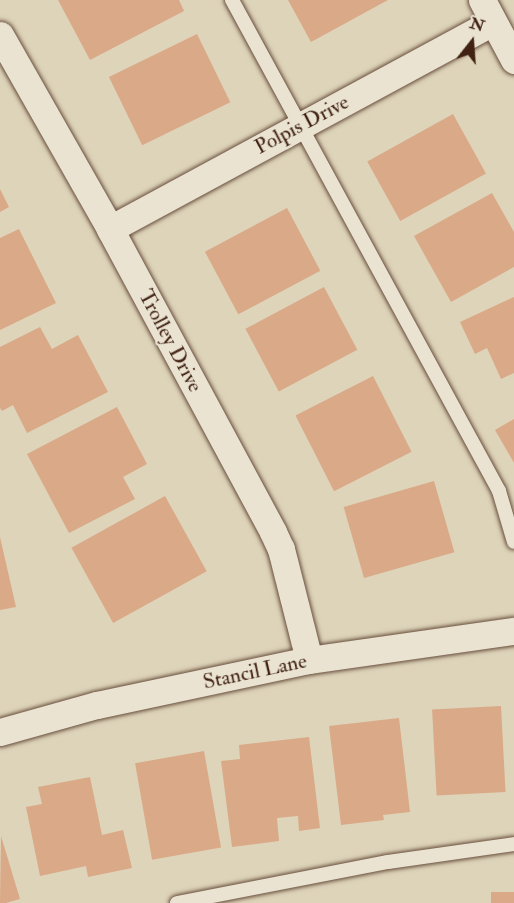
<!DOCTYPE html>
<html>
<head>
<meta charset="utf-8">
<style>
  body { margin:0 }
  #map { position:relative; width:514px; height:903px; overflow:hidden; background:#ded4ba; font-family:"IM FELL Double Pica",serif }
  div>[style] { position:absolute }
  .building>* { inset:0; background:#daa987; transform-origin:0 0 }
  .roads { filter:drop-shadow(0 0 2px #684e3c) drop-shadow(0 0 2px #684e3c) }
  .lane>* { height:14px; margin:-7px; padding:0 7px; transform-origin:7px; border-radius:7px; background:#eae3d2 }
  .street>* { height:27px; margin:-13.5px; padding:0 13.5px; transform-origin:13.5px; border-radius:13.5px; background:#eae3d2 }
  span { translate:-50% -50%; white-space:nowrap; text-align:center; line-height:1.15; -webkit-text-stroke:4.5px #eae3d2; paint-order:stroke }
  .street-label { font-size:21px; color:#402112 }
  .north { position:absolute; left:442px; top:12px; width:60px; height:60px; -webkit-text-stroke:4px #eae3d2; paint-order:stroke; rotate:17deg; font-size:16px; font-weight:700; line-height:24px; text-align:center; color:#402112 }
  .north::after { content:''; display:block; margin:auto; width:21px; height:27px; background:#402112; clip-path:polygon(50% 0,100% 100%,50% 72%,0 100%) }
</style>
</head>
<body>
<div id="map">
  <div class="building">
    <i style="clip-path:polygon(58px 0,179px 0,184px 11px,90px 60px)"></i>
    <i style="clip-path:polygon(288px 0,388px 0,311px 42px)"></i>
    <i style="left:197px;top:34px;width:76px;height:98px;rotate:64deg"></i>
    <i style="left:453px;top:114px;width:68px;height:98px;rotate:61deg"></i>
    <i style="clip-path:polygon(0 189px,9px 207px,0 212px)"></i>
    <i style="clip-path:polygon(492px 193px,514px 232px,514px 267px,451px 302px,414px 236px)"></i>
    <i style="left:287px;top:208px;width:71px;height:93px;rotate:62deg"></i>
    <i style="clip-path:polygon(19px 229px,56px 303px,0 330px,0 238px)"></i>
    <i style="left:324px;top:287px;width:71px;height:89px;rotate:62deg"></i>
    <i style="clip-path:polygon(514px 297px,514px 373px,501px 379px,487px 348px,475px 354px,460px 322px)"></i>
    <i style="clip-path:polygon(40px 327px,52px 349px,78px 335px,108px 392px,27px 433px,13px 405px,2px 411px,0 408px,0 347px)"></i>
    <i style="left:373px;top:376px;width:85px;height:87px;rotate:63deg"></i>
    <i style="clip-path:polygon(117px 407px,147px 464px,123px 477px,135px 499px,69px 533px,27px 454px)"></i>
    <i style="clip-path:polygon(514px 419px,514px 463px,495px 430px)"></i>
    <i style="left:434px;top:481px;width:74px;height:94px;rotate:74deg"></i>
    <i style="left:165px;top:496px;width:86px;height:107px;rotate:61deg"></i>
    <i style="clip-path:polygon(0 537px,16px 607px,0 610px)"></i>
    <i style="left:501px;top:706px;width:86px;height:69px;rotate:87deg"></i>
    <i style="clip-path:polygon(399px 718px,410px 812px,383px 815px,384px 820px,341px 825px,329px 726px)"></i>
    <i style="clip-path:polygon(309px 737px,320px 828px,299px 831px,298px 816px,277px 818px,279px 841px,232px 847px,221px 761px,240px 759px,239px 745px)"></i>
    <i style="left:204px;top:751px;width:98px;height:70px;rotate:80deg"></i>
    <i style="clip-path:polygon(90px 777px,102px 835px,123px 830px,132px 868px,88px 877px,86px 866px,40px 876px,26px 807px,42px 804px,38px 787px)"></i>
    <i style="clip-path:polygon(1px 836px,20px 899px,6px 903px,0 903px)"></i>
    <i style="left:514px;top:892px;width:11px;height:23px;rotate:90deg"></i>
  </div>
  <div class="roads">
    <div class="lane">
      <i style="left:232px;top:0;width:559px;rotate:61.46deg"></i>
      <i style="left:499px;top:491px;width:53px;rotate:73.6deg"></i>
      <i style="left:177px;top:903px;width:215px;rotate:-11deg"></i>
      <i style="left:388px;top:862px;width:127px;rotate:-8.1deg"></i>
    </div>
    <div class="street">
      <i style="left:482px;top:0;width:68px;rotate:61.9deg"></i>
      <i style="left:0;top:35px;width:223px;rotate:60.4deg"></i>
      <i style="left:110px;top:229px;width:344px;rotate:61.7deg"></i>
      <i style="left:273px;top:532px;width:19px;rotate:65deg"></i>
      <i style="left:281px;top:549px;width:114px;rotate:75.8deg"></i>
      <i style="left:110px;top:229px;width:435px;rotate:-28.4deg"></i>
      <i style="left:0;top:732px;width:101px;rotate:-15.6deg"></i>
      <i style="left:97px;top:705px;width:217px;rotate:-12deg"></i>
      <i style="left:309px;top:660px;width:207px;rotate:-8.1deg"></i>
    </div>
  </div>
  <div class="street-label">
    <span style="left:302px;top:125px;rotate:-28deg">Polpis Drive</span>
    <span style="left:170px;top:341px;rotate:62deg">Trolley Drive</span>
    <span style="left:255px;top:672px;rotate:-12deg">Stancil Lane</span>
  </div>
  <div class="north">N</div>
</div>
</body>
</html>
